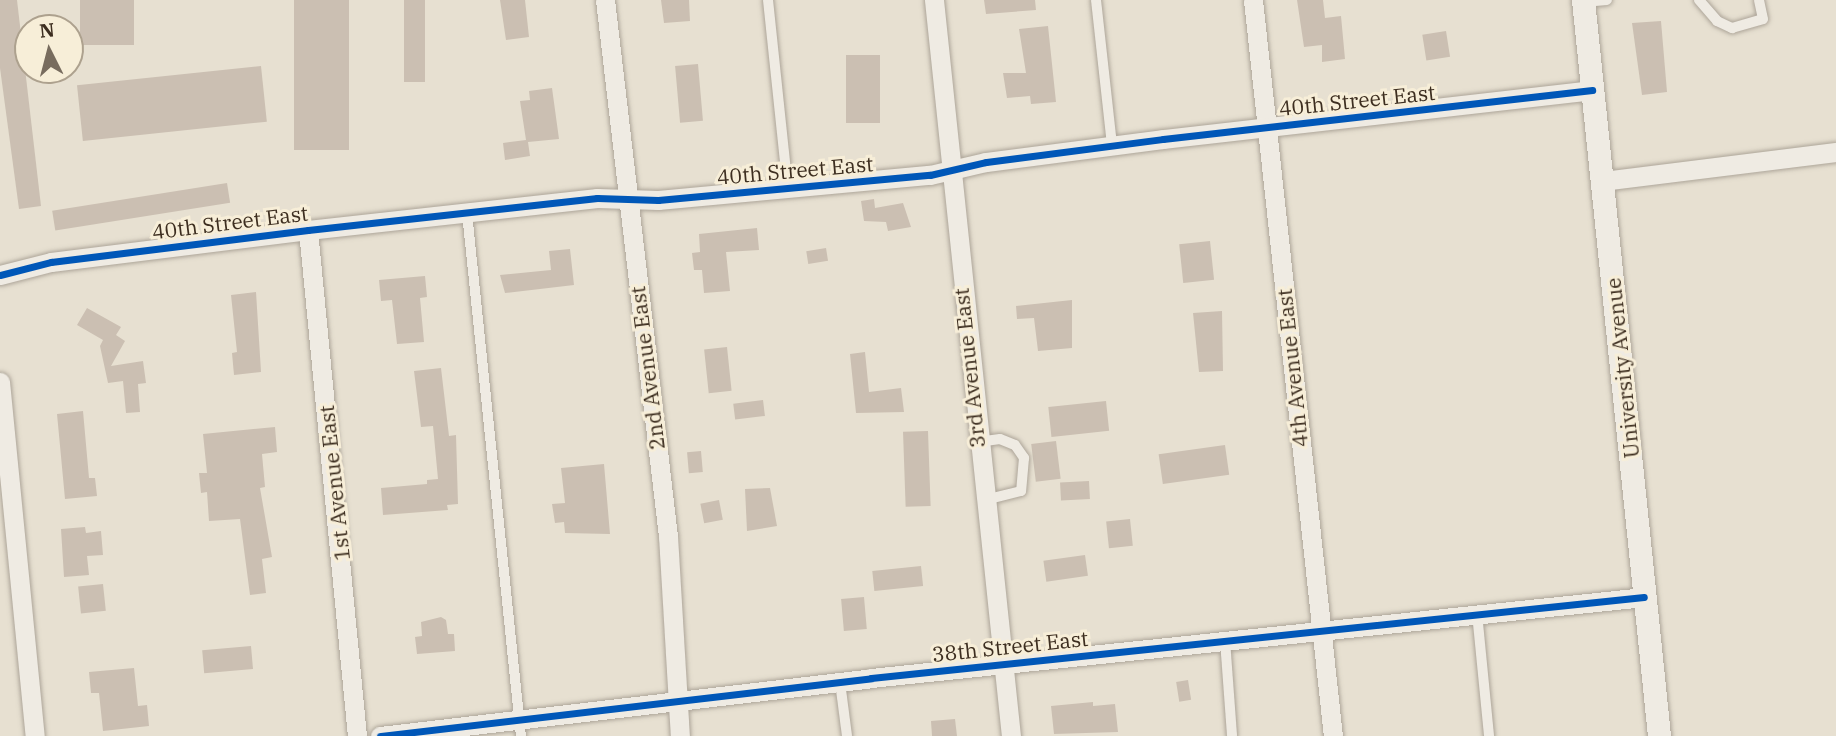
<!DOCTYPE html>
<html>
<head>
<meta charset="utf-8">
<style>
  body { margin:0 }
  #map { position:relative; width:1836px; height:736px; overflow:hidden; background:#e7e0d1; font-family:"IBM Plex Serif",serif }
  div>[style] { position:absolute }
  .building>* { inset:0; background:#cbbfb2; transform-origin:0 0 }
  .roads { filter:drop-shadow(0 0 2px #ada599) drop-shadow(0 0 2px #ada599) }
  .service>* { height:10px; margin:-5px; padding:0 5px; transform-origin:5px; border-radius:5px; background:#efebe3 }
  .minor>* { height:19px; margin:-9.5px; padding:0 9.5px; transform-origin:9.5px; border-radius:9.5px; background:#efebe3 }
  .tertiary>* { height:23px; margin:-11.5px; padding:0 11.5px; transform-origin:11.5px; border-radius:11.5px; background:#efebe3 }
  .cycleway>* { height:7px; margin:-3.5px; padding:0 3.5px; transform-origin:3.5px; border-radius:3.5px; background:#0057b8 }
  span { translate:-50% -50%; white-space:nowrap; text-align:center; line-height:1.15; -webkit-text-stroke:6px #f7eed8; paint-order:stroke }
  .street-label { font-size:21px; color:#3d2e20 }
  .north { position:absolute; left:14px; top:14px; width:70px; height:70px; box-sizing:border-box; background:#f7eed8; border:2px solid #ada18e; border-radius:50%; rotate:354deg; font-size:19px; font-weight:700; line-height:28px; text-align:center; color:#3d2e20 }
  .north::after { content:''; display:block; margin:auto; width:24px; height:32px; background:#786c5e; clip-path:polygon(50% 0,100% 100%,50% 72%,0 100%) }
</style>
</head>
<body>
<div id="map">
  <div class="building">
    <i style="clip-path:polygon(0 0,17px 0,41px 206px,19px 209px,0 68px)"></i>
    <i style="left:80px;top:0;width:54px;height:45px"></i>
    <i style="left:294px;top:0;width:55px;height:150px"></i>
    <i style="left:404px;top:0;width:21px;height:82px"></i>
    <i style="clip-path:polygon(500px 0,525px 0,529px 37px,506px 40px)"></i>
    <i style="clip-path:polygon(661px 0,689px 0,690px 21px,664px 23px)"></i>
    <i style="clip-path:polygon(984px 0,1035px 0,1036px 10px,986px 14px)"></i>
    <i style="clip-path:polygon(1297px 0,1323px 0,1325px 18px,1341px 16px,1345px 59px,1322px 62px,1322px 45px,1304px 47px)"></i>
    <i style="clip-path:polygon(1661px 21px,1667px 92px,1642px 95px,1632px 23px)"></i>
    <i style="clip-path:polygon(1048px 26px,1056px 102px,1031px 104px,1030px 96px,1007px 98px,1003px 73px,1026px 73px,1019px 29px)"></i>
    <i style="left:1446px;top:31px;width:26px;height:24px;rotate:81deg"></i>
    <i style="left:846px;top:55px;width:34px;height:68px"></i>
    <i style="left:698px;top:64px;width:57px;height:23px;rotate:85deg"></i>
    <i style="left:261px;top:66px;width:56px;height:185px;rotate:84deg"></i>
    <i style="clip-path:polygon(552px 88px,559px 139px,528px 142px,530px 156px,505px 160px,503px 143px,526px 140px,520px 101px,530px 100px,529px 91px)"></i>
    <i style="left:227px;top:183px;width:20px;height:177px;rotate:81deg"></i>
    <i style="clip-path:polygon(874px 199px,875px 208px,903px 203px,911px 227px,888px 231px,886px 222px,864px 221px,861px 201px)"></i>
    <i style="clip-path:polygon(757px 228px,759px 250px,726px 252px,730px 291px,704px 293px,702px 270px,694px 270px,692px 253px,700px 252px,699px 234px)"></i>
    <i style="left:1210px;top:241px;width:39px;height:31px;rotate:84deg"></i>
    <i style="left:826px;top:248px;width:13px;height:20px;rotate:81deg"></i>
    <i style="clip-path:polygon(570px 249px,574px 285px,505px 293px,500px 275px,551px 270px,549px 251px)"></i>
    <i style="clip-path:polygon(425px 276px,427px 297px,420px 298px,424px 342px,397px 344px,392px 300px,381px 301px,379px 280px)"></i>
    <i style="clip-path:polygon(256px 292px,261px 372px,234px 375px,232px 353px,237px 352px,231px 295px)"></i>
    <i style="clip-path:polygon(1072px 300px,1072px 348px,1038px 351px,1034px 318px,1017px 319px,1016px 306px)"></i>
    <i style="clip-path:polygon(87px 308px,121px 327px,116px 335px,125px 341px,111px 366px,143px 361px,146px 383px,138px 384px,140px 412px,126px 413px,123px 381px,108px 383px,100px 346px,103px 340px,77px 325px)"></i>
    <i style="clip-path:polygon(1222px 311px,1223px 371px,1199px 372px,1193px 313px)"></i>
    <i style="left:727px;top:347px;width:44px;height:23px;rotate:84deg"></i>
    <i style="clip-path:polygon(865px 352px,869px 392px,901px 388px,904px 412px,856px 413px,850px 354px)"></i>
    <i style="clip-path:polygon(441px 368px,449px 436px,456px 435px,458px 504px,447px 505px,448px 510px,383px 515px,381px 488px,427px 484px,427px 480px,438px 479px,433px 426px,421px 427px,414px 371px)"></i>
    <i style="left:763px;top:400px;width:16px;height:30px;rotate:83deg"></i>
    <i style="left:1106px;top:401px;width:30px;height:58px;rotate:84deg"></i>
    <i style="clip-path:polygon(83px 411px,89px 478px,95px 478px,97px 496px,65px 499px,57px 414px)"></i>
    <i style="clip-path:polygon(275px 427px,277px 452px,262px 454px,265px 487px,260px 488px,272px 557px,262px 559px,266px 593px,250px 595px,240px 519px,209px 521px,207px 492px,201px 493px,199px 473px,207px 473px,203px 434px)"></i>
    <i style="left:928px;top:431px;width:75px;height:25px;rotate:88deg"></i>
    <i style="left:1056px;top:441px;width:38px;height:25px;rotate:83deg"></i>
    <i style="left:1225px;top:445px;width:30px;height:67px;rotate:82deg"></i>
    <i style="left:701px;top:451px;width:21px;height:14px;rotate:85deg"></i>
    <i style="clip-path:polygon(604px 464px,610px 534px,565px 533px,564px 522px,555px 523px,552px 504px,565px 503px,561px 468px)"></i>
    <i style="left:1089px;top:481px;width:18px;height:29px;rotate:87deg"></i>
    <i style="clip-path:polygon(770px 488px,777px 526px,747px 531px,745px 489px)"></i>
    <i style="left:719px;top:500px;width:20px;height:19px;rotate:79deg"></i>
    <i style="left:1130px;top:519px;width:27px;height:24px;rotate:84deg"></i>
    <i style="clip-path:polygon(85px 527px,86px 533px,101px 531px,103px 555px,87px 556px,89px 575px,64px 577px,61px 529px)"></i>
    <i style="left:1085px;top:555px;width:21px;height:42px;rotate:82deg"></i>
    <i style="left:921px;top:566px;width:20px;height:49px;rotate:84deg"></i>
    <i style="left:103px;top:584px;width:27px;height:25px;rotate:84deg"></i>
    <i style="left:864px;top:597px;width:32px;height:23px;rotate:85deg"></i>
    <i style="clip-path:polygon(441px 617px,446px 620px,448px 634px,454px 634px,455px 651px,417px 654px,415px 637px,422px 636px,421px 622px)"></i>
    <i style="left:251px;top:646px;width:23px;height:49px;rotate:85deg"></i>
    <i style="clip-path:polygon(134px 668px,138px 706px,147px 705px,149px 726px,103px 731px,99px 693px,91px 693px,89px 672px)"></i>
    <i style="left:1188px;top:680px;width:20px;height:12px;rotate:81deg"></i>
    <i style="clip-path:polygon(1093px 702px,1093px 706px,1115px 704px,1118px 732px,1054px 734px,1051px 706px)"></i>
    <i style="clip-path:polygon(955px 719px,957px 736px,932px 736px,931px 721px)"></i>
  </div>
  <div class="roads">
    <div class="service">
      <i style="left:768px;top:0;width:190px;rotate:84deg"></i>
      <i style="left:1096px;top:0;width:147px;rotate:83.7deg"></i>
      <i style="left:1699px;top:0;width:28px;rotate:49deg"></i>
      <i style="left:1717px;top:21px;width:17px;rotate:25deg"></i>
      <i style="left:1732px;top:28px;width:32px;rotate:-16deg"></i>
      <i style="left:1763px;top:19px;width:19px;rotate:-102deg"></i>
      <i style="left:1583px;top:2px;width:24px;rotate:-5deg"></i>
      <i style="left:467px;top:213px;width:526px;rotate:84.11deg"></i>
      <i style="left:978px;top:442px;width:22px;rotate:-8deg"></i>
      <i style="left:1000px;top:439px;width:16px;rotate:22deg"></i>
      <i style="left:1015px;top:445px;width:16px;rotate:55deg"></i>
      <i style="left:1024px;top:458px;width:33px;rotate:95deg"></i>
      <i style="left:1021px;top:491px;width:36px;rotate:166deg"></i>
      <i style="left:1477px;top:613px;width:124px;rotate:84.4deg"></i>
      <i style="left:1225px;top:640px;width:96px;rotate:85.8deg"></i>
      <i style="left:840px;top:682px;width:54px;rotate:82.6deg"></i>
    </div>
    <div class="minor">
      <i style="left:605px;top:0;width:540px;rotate:83.3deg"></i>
      <i style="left:668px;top:536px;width:200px;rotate:86.6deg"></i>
      <i style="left:934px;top:0;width:740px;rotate:84.03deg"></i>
      <i style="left:1253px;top:0;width:740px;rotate:83.8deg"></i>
      <i style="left:1603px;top:181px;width:235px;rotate:-7.1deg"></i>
      <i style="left:308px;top:230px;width:508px;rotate:84.47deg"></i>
      <i style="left:0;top:275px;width:53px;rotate:-14.3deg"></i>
      <i style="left:51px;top:262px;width:259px;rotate:-7.1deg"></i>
      <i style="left:308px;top:230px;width:291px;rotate:-6.3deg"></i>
      <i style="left:597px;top:198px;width:61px;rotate:1.9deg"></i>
      <i style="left:658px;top:200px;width:273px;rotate:-5.3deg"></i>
      <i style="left:930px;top:175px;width:57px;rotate:-13.1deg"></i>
      <i style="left:986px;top:162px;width:178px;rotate:-7.4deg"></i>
      <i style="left:1163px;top:139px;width:432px;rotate:-6.5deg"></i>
      <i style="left:0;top:382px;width:356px;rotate:84.4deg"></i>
      <i style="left:380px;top:736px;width:494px;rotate:-6.7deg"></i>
      <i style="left:871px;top:678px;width:777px;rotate:-5.98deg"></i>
    </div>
    <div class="tertiary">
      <i style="left:1583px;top:0;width:740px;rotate:84.1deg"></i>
    </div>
  </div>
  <div class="cycleway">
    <i style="left:0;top:275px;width:53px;rotate:-14.3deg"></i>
    <i style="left:51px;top:262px;width:259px;rotate:-7.1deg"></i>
    <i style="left:308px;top:230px;width:291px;rotate:-6.3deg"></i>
    <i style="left:597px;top:198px;width:61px;rotate:1.9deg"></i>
    <i style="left:658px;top:200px;width:273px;rotate:-5.3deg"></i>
    <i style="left:930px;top:175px;width:57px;rotate:-13.1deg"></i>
    <i style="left:986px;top:162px;width:178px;rotate:-7.4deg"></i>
    <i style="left:1163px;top:139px;width:432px;rotate:-6.5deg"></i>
    <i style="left:380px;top:736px;width:494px;rotate:-6.7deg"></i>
    <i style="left:871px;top:678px;width:777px;rotate:-5.98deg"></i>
  </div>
  <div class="street-label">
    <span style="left:1357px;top:100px;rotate:-6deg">40th Street East</span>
    <span style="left:795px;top:170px;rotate:-5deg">40th Street East</span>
    <span style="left:230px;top:222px;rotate:-7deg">40th Street East</span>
    <span style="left:647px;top:368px;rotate:-97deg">2nd Avenue East</span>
    <span style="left:969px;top:368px;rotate:-96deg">3rd Avenue East</span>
    <span style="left:1292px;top:368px;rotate:-96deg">4th Avenue East</span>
    <span style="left:1622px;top:368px;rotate:-96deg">University Avenue</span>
    <span style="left:334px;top:483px;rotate:-96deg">1st Avenue East</span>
    <span style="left:1010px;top:646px;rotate:-6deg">38th Street East</span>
  </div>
  <div class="north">N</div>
</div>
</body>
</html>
